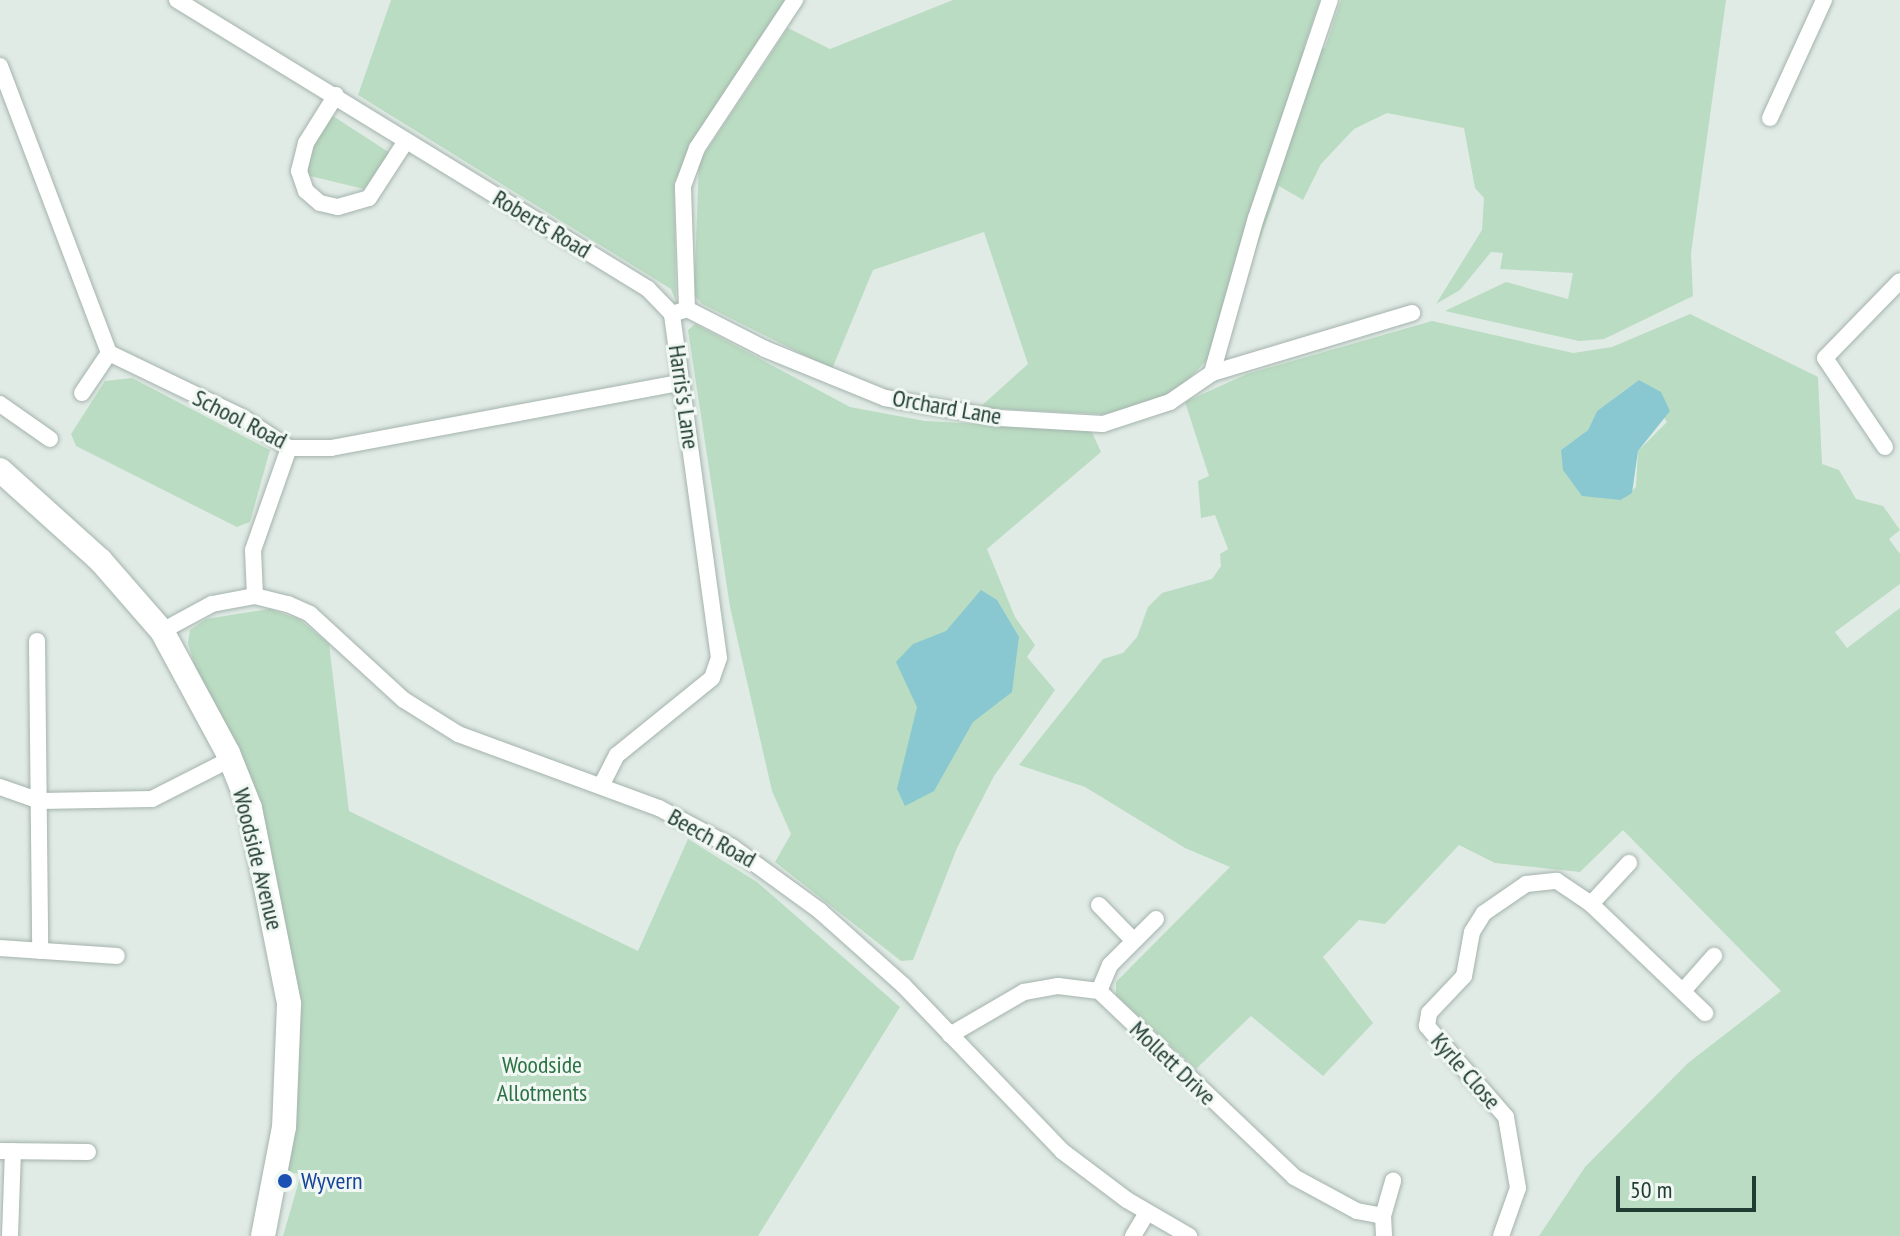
<!DOCTYPE html>
<html>
<head>
<meta charset="utf-8">
<style>
  body { margin:0 }
  #map { position:relative; width:1900px; height:1236px; overflow:hidden; background:#e1ebe6; font-family:"PT Sans Narrow",sans-serif }
  div>[style] { position:absolute }
  .green>* { inset:0; background:#badcc2 }
  .water>* { inset:0; background:#89c8d0 }
  .roads { filter:drop-shadow(0 0 2px #a4b3ad) drop-shadow(0 0 2px #a4b3ad) }
  .street>* { height:16px; margin:-8px; padding:0 8px; transform-origin:8px; border-radius:8px; background:#fff }
  .secondary>* { height:24px; margin:-12px; padding:0 12px; transform-origin:12px; border-radius:12px; background:#fff }
  .dots>* { width:22px; height:22px; translate:-50% -50%; box-sizing:border-box; border:4px solid #f1f8f4; border-radius:50% }
  span { translate:-50% -50%; white-space:nowrap; text-align:center; line-height:1.15; -webkit-text-stroke:6px #f1f8f4; paint-order:stroke }
  .street-label { font-size:24px; color:#213c33 }
  .park-label { font-size:24px; color:#2c7244 }
  .transit-label { font-size:24px; color:#164399 }
  .left { translate:0 -50%; text-align:left }
  .scale { position:absolute; left:1616px; top:1176px; width:140px; height:36px; box-sizing:border-box; border:4px solid #213c33; border-top:0; padding-left:10px; font-size:24px; line-height:28px; white-space:nowrap; color:#213c33; -webkit-text-stroke:6px #f1f8f4; paint-order:stroke }
</style>
</head>
<body>
<div id="map">
  <div class="green">
    <i style="clip-path:polygon(391px 0,786px 0,674px 182px,676px 301px,671px 289px,358px 95px)"></i>
    <i style="clip-path:polygon(953px 0,1320px 0,1304px 47px,1325px 48px,1341px 0,1726px 0,1691px 253px,1693px 296px,1604px 339px,1579px 341px,1445px 311px,1506px 282px,1568px 299px,1573px 273px,1500px 269px,1503px 253px,1491px 252px,1460px 290px,1436px 304px,1482px 230px,1484px 198px,1475px 188px,1464px 128px,1387px 113px,1354px 129px,1321px 164px,1303px 200px,1279px 186px,1238px 300px,1226px 297px,1208px 359px,1177px 391px,1139px 407px,1104px 414px,979px 408px,1028px 364px,984px 232px,873px 270px,832px 369px,702px 304px,694px 295px,699px 162px,788px 28px,830px 49px)"></i>
    <i style="clip-path:polygon(333px 116px,390px 153px,364px 189px,306px 175px,310px 151px)"></i>
    <i style="clip-path:polygon(evenodd,1690px 314px,1818px 377px,1822px 464px,1839px 470px,1856px 499px,1883px 506px,1900px 530px,1889px 539px,1900px 554px,1900px 584px,1835px 632px,1847px 648px,1900px 608px,1900px 1236px,1539px 1236px,1585px 1167px,1688px 1063px,1781px 991px,1623px 830px,1580px 872px,1495px 863px,1459px 845px,1385px 924px,1359px 920px,1323px 957px,1373px 1023px,1323px 1076px,1251px 1016px,1196px 1069px,1116px 995px,1116px 982px,1230px 867px,1185px 848px,1085px 787px,1019px 765px,1103px 659px,1123px 653px,1137px 637px,1148px 607px,1162px 593px,1212px 579px,1221px 566px,1220px 554px,1228px 549px,1215px 515px,1201px 518px,1198px 481px,1209px 476px,1185px 402px,1247px 374px,1432px 321px,1573px 353px,1612px 347px,1690px 314px,1639px 380px,1667px 422px,1638px 451px,1636px 487px,1622px 500px,1561px 450px,1588px 430px,1597px 411px,1639px 380px)"></i>
    <i style="clip-path:polygon(695px 324px,850px 407px,925px 421px,1091px 430px,1101px 452px,987px 549px,1015px 617px,1035px 645px,1027px 657px,1055px 690px,994px 776px,957px 848px,913px 960px,901px 961px,775px 862px,791px 834px,772px 791px,730px 607px,688px 330px)"></i>
    <i style="clip-path:polygon(132px 378px,270px 450px,250px 522px,237px 527px,76px 446px,71px 434px,105px 381px)"></i>
    <i style="clip-path:polygon(269px 609px,299px 619px,329px 644px,349px 811px,638px 951px,688px 839px,757px 882px,900px 1007px,758px 1236px,283px 1236px,301px 1174px,287px 1172px,298px 1017px,188px 643px,190px 630px,206px 619px)"></i>
  </div>
  <div class="water">
    <i style="clip-path:polygon(1639px 380px,1661px 392px,1670px 411px,1638px 451px,1632px 493px,1621px 500px,1582px 496px,1563px 470px,1561px 450px,1588px 430px,1597px 411px)"></i>
    <i style="clip-path:polygon(981px 590px,997px 600px,1019px 637px,1012px 692px,973px 722px,934px 791px,905px 806px,897px 789px,917px 707px,896px 662px,913px 644px,946px 631px)"></i>
  </div>
  <div class="roads">
    <div class="street">
      <i style="left:177px;top:0;width:553px;rotate:31.53deg"></i>
      <i style="left:648px;top:289px;width:35px;rotate:46deg"></i>
      <i style="left:0;top:66px;width:307px;rotate:69.2deg"></i>
      <i style="left:109px;top:353px;width:148px;rotate:25.7deg"></i>
      <i style="left:242px;top:417px;width:56px;rotate:33.4deg"></i>
      <i style="left:289px;top:448px;width:42px"></i>
      <i style="left:331px;top:448px;width:357px;rotate:-10.6deg"></i>
      <i style="left:336px;top:95px;width:57px;rotate:122deg"></i>
      <i style="left:306px;top:143px;width:29px;rotate:104deg"></i>
      <i style="left:299px;top:171px;width:21px;rotate:71deg"></i>
      <i style="left:306px;top:191px;width:18px;rotate:41deg"></i>
      <i style="left:320px;top:203px;width:18px;rotate:13deg"></i>
      <i style="left:338px;top:207px;width:32px;rotate:-16deg"></i>
      <i style="left:369px;top:198px;width:68px;rotate:-57deg"></i>
      <i style="left:1770px;top:118px;width:130px;rotate:-65.4deg"></i>
      <i style="left:687px;top:309px;width:88px;rotate:27.1deg"></i>
      <i style="left:765px;top:349px;width:130px;rotate:22.2deg"></i>
      <i style="left:885px;top:398px;width:116px;rotate:10deg"></i>
      <i style="left:999px;top:418px;width:104px;rotate:3.3deg"></i>
      <i style="left:1103px;top:424px;width:71px;rotate:-18.2deg"></i>
      <i style="left:1170px;top:402px;width:51px;rotate:-34.6deg"></i>
      <i style="left:1212px;top:373px;width:209px;rotate:-16.7deg"></i>
      <i style="left:1212px;top:373px;width:161px;rotate:-74.2deg"></i>
      <i style="left:1256px;top:218px;width:230px;rotate:-71.3deg"></i>
      <i style="left:82px;top:393px;width:48px;rotate:-56deg"></i>
      <i style="left:0;top:404px;width:61px;rotate:35deg"></i>
      <i style="left:1885px;top:447px;width:107px;rotate:-124deg"></i>
      <i style="left:1825px;top:358px;width:107px;rotate:-45.8deg"></i>
      <i style="left:255px;top:596px;width:46px;rotate:-92.5deg"></i>
      <i style="left:253px;top:550px;width:108px;rotate:-70.6deg"></i>
      <i style="left:162px;top:631px;width:57px;rotate:-28.4deg"></i>
      <i style="left:212px;top:604px;width:44px;rotate:-10.5deg"></i>
      <i style="left:255px;top:596px;width:34px;rotate:14deg"></i>
      <i style="left:288px;top:604px;width:24px;rotate:24deg"></i>
      <i style="left:310px;top:614px;width:127px;rotate:42.5deg"></i>
      <i style="left:404px;top:700px;width:64px;rotate:32.2deg"></i>
      <i style="left:458px;top:734px;width:214px;rotate:20.2deg"></i>
      <i style="left:659px;top:808px;width:83px;rotate:28.1deg"></i>
      <i style="left:732px;top:847px;width:109px;rotate:36deg"></i>
      <i style="left:820px;top:911px;width:111px;rotate:41.7deg"></i>
      <i style="left:903px;top:985px;width:230px;rotate:46.2deg"></i>
      <i style="left:1062px;top:1151px;width:81px;rotate:37deg"></i>
      <i style="left:1127px;top:1200px;width:72px;rotate:30.1deg"></i>
      <i style="left:37px;top:641px;width:310px;rotate:89.4deg"></i>
      <i style="left:601px;top:786px;width:35px;rotate:-63deg"></i>
      <i style="left:617px;top:755px;width:122px;rotate:-39deg"></i>
      <i style="left:712px;top:678px;width:21px;rotate:-71deg"></i>
      <i style="left:719px;top:658px;width:347px;rotate:-97.8deg"></i>
      <i style="left:672px;top:314px;width:16px;rotate:-18deg"></i>
      <i style="left:687px;top:309px;width:123px;rotate:-91.9deg"></i>
      <i style="left:683px;top:186px;width:40px;rotate:-69.8deg"></i>
      <i style="left:697px;top:148px;width:178px;rotate:-56.5deg"></i>
      <i style="left:0;top:787px;width:42px;rotate:19.3deg"></i>
      <i style="left:40px;top:801px;width:112px;rotate:-1deg"></i>
      <i style="left:152px;top:799px;width:89px;rotate:-26.9deg"></i>
      <i style="left:1591px;top:904px;width:56px;rotate:-47.2deg"></i>
      <i style="left:1099px;top:905px;width:49px;rotate:45.8deg"></i>
      <i style="left:0;top:948px;width:117px;rotate:3.9deg"></i>
      <i style="left:1099px;top:991px;width:28px;rotate:-67deg"></i>
      <i style="left:1110px;top:965px;width:65px;rotate:-45deg"></i>
      <i style="left:1683px;top:991px;width:47px;rotate:-48.5deg"></i>
      <i style="left:950px;top:1035px;width:86px;rotate:-30.2deg"></i>
      <i style="left:1024px;top:992px;width:35px;rotate:-10deg"></i>
      <i style="left:1058px;top:986px;width:41px;rotate:7deg"></i>
      <i style="left:1099px;top:991px;width:269px;rotate:43.6deg"></i>
      <i style="left:1294px;top:1177px;width:72px;rotate:28.4deg"></i>
      <i style="left:1357px;top:1211px;width:26px;rotate:11deg"></i>
      <i style="left:1383px;top:1216px;width:37px;rotate:-74deg"></i>
      <i style="left:0;top:1151px;width:88px;rotate:0.7deg"></i>
      <i style="left:1383px;top:1216px;width:20px;rotate:87deg"></i>
      <i style="left:10px;top:1236px;width:85px;rotate:-88deg"></i>
      <i style="left:1133px;top:1236px;width:27px;rotate:-59deg"></i>
      <i style="left:1501px;top:1236px;width:51px;rotate:-70.5deg"></i>
      <i style="left:1518px;top:1188px;width:72px;rotate:-99.6deg"></i>
      <i style="left:1506px;top:1117px;width:121px;rotate:-131deg"></i>
      <i style="left:1427px;top:1026px;width:13px;rotate:-81deg"></i>
      <i style="left:1429px;top:1013px;width:51px;rotate:-46.6deg"></i>
      <i style="left:1464px;top:976px;width:45px;rotate:-79.7deg"></i>
      <i style="left:1472px;top:932px;width:22px;rotate:-58deg"></i>
      <i style="left:1484px;top:913px;width:51px;rotate:-34.6deg"></i>
      <i style="left:1526px;top:884px;width:31px;rotate:-6deg"></i>
      <i style="left:1557px;top:881px;width:41px;rotate:34.1deg"></i>
      <i style="left:1591px;top:904px;width:158px;rotate:43.7deg"></i>
    </div>
    <div class="secondary">
      <i style="left:0;top:470px;width:135px;rotate:42deg"></i>
      <i style="left:100px;top:560px;width:94px;rotate:48.9deg"></i>
      <i style="left:162px;top:631px;width:139px;rotate:61.6deg"></i>
      <i style="left:228px;top:753px;width:59px;rotate:68.2deg"></i>
      <i style="left:250px;top:808px;width:200px;rotate:78.7deg"></i>
      <i style="left:289px;top:1004px;width:123px;rotate:92.3deg"></i>
      <i style="left:284px;top:1127px;width:111px;rotate:100.9deg"></i>
    </div>
  </div>
  <div class="dots">
    <i style="left:285px;top:1181px;background:#1a4fb4"></i>
  </div>
  <div class="street-label">
    <span style="left:542px;top:224px;rotate:31deg">Roberts Road</span>
    <span style="left:684px;top:397px;rotate:82deg">Harris's Lane</span>
    <span style="left:947px;top:407px;rotate:10deg">Orchard Lane</span>
    <span style="left:240px;top:419px;rotate:27deg">School Road</span>
    <span style="left:712px;top:838px;rotate:29deg">Beech Road</span>
    <span style="left:258px;top:859px;rotate:76deg">Woodside Avenue</span>
    <span style="left:1173px;top:1063px;rotate:44deg">Mollett Drive</span>
    <span style="left:1466px;top:1071px;rotate:49deg">Kyrle Close</span>
  </div>
  <div class="park-label">
    <span style="left:542px;top:1079px">Woodside<br>Allotments</span>
  </div>
  <div class="transit-label">
    <span class="left" style="left:301px;top:1181px">Wyvern</span>
  </div>
  <div class="scale">50 m</div>
</div>
</body>
</html>
